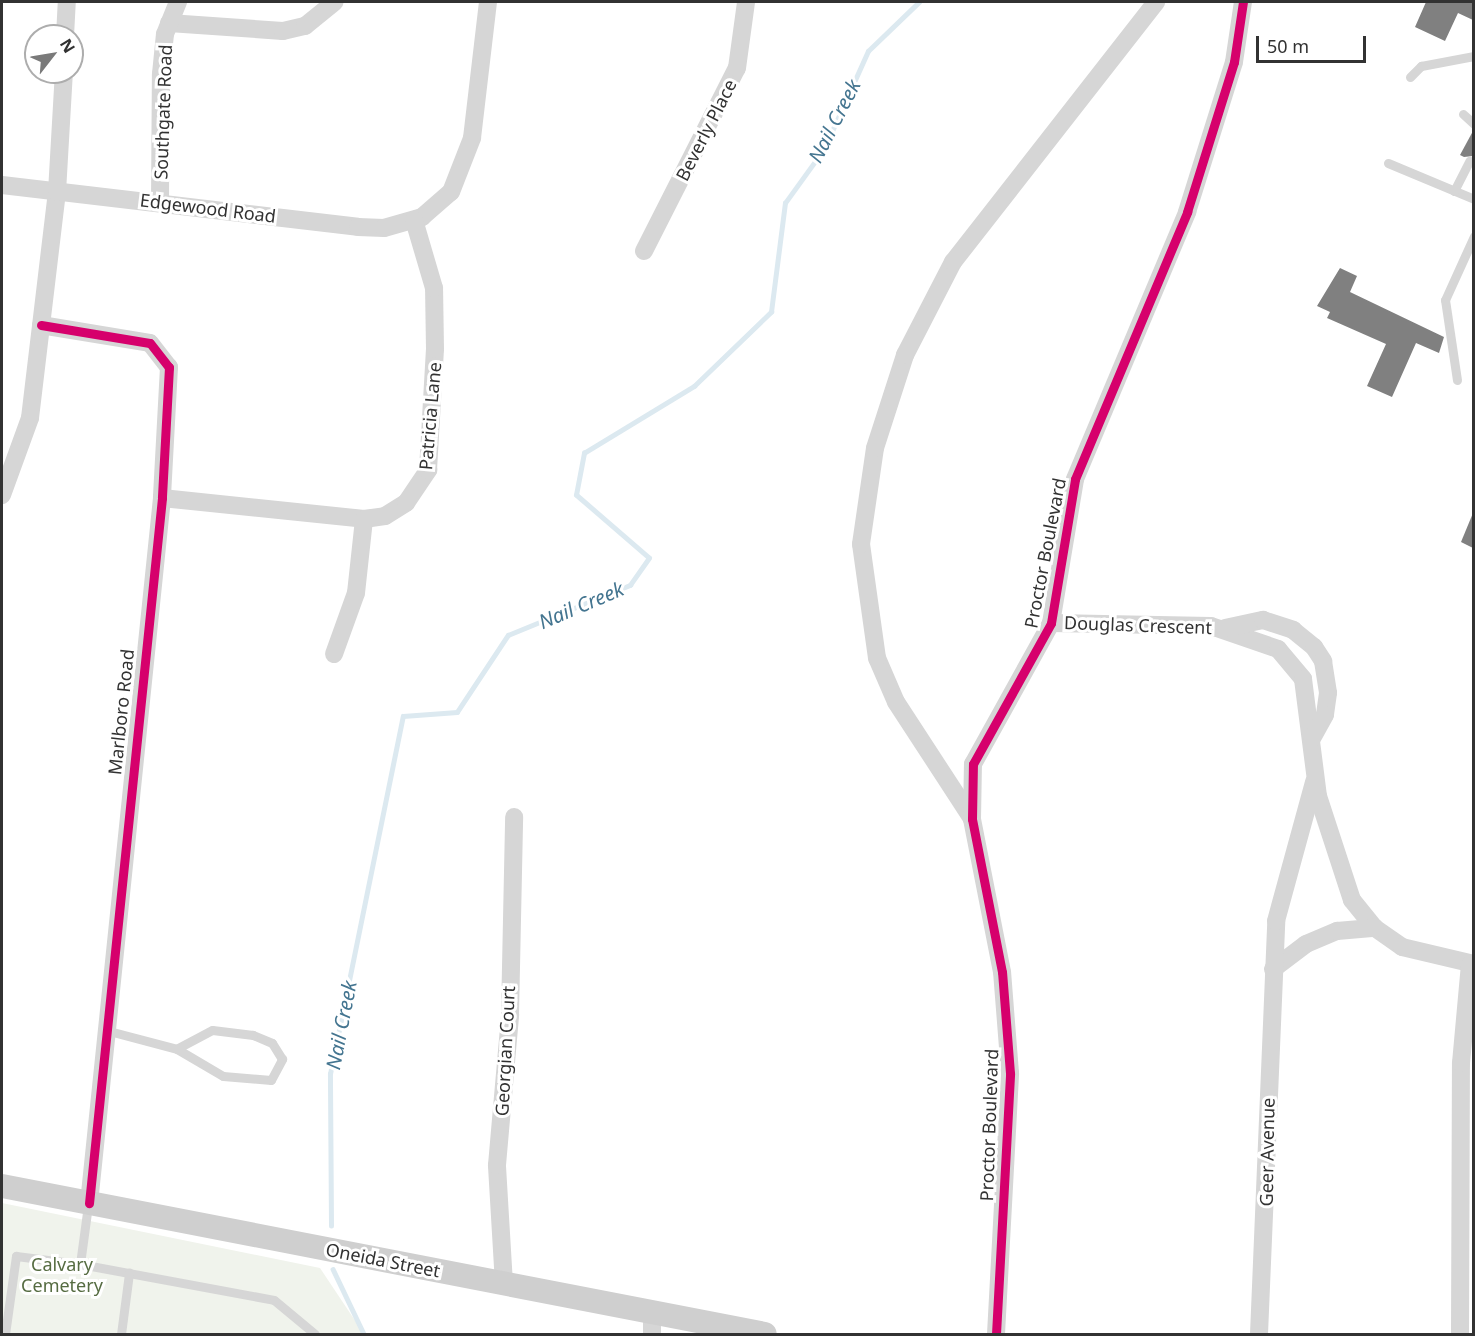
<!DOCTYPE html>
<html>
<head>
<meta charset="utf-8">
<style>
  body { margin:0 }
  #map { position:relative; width:1475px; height:1336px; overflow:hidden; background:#fff; font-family:"Noto Sans",sans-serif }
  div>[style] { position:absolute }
  .green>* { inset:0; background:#f0f3ec }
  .stream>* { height:4.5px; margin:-2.25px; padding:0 2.25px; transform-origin:2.25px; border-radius:2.25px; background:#dce9f0 }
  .building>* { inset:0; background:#808080 }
  .lane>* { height:9px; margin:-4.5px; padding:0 4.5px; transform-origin:4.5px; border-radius:4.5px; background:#d6d6d6 }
  .street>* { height:18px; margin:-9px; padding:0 9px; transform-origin:9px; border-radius:9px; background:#d6d6d6 }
  .secondary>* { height:24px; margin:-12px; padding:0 12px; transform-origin:12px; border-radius:12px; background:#cfcfcf }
  .cycleway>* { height:9px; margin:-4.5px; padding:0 4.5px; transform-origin:4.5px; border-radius:4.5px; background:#d6006c }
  span { translate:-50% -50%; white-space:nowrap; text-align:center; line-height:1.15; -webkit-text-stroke:6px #fff; paint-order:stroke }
  .street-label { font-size:18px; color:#323232 }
  .park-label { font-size:18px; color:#566c42 }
  .water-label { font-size:20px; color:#447590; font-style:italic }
  .frame { position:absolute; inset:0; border:3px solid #323232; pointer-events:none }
  .north { position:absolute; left:24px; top:24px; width:60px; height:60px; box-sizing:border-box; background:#fff; border:2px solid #adadad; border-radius:50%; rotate:59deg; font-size:16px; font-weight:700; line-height:24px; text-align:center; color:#323232 }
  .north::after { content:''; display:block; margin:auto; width:21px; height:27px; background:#7a7a7a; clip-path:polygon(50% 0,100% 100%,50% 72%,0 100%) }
  .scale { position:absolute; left:1256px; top:36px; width:110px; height:27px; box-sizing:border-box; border:3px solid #323232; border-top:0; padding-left:8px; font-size:18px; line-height:21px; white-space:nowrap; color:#323232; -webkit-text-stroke:4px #fff; paint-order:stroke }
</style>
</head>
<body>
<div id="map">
  <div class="green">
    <i style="clip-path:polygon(2px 1203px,320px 1268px,364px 1334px,2px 1334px)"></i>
  </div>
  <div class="stream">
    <i style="left:331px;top:1226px;width:152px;rotate:-90.4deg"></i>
    <i style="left:330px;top:1074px;width:365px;rotate:-78.5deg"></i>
    <i style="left:403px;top:716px;width:54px;rotate:-4.2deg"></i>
    <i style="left:457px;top:712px;width:92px;rotate:-56.5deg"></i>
    <i style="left:508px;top:635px;width:132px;rotate:-22.3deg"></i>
    <i style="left:630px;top:585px;width:33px;rotate:-55deg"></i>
    <i style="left:649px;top:558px;width:96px;rotate:-139.2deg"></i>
    <i style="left:576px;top:495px;width:43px;rotate:-79.2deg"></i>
    <i style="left:584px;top:453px;width:129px;rotate:-31.3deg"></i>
    <i style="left:694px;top:386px;width:107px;rotate:-43.9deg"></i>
    <i style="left:771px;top:312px;width:110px;rotate:-82.7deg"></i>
    <i style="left:785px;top:203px;width:67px;rotate:-54.2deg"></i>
    <i style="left:824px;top:149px;width:107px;rotate:-65.8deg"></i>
    <i style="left:868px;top:51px;width:71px;rotate:-43.9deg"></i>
    <i style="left:333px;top:1269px;width:72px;rotate:64.5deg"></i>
  </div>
  <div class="building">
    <i style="clip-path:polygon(1426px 2px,1473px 2px,1473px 20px,1458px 13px,1445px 41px,1415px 27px)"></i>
    <i style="clip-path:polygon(1473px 131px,1473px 156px,1464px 157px,1460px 155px)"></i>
    <i style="clip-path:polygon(1340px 268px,1357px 276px,1350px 292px,1444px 337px,1439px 353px,1416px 343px,1392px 397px,1367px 386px,1386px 344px,1327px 318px,1330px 312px,1317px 306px)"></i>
    <i style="clip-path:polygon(1473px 513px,1473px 548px,1461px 542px)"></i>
  </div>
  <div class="lane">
    <i style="left:1410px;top:77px;width:16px;rotate:-45deg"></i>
    <i style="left:1421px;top:66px;width:54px;rotate:-10.7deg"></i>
    <i style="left:1463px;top:114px;width:15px;rotate:42deg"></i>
    <i style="left:1388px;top:163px;width:93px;rotate:22.7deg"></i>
    <i style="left:1454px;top:191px;width:34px;rotate:-63deg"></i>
    <i style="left:1457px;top:380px;width:81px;rotate:-98.5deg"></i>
    <i style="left:1445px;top:300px;width:70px;rotate:-65.6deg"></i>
    <i style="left:109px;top:1031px;width:70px;rotate:14.8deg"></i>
    <i style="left:177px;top:1049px;width:53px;rotate:30.4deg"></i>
    <i style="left:223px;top:1076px;width:48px;rotate:4.8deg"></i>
    <i style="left:271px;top:1080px;width:24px;rotate:-62deg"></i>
    <i style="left:282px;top:1059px;width:19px;rotate:-122deg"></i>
    <i style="left:272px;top:1043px;width:21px;rotate:-157deg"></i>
    <i style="left:253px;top:1035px;width:41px;rotate:-173deg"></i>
    <i style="left:212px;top:1030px;width:40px;rotate:152deg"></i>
    <i style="left:80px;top:1264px;width:197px;rotate:10.5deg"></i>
    <i style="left:274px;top:1300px;width:53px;rotate:39.7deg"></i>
    <i style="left:5px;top:1334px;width:79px;rotate:-82deg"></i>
    <i style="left:16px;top:1256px;width:64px;rotate:7.1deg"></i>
    <i style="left:80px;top:1264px;width:60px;rotate:-82.3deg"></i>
    <i style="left:121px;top:1334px;width:62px;rotate:-82.5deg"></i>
  </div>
  <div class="street">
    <i style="left:169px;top:23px;width:114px;rotate:4deg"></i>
    <i style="left:283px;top:31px;width:23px;rotate:-13deg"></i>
    <i style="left:305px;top:26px;width:38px;rotate:-39deg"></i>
    <i style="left:65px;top:36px;width:34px;rotate:-87deg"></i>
    <i style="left:2px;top:185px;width:358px;rotate:6.7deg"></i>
    <i style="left:358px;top:227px;width:26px;rotate:2deg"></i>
    <i style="left:384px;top:228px;width:40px;rotate:-16deg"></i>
    <i style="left:422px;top:217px;width:38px;rotate:-41deg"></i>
    <i style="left:451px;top:192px;width:58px;rotate:-68.7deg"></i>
    <i style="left:472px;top:138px;width:137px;rotate:-83.3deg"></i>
    <i style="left:160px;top:202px;width:128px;rotate:-89.6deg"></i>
    <i style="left:161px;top:74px;width:40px;rotate:-84.3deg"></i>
    <i style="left:165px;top:34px;width:35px;rotate:-68deg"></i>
    <i style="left:644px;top:251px;width:205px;rotate:-63.1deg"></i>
    <i style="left:737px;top:68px;width:67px;rotate:-82.2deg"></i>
    <i style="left:41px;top:325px;width:110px;rotate:9.4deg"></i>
    <i style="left:150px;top:343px;width:31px;rotate:52deg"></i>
    <i style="left:169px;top:367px;width:131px;rotate:93.1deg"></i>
    <i style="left:162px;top:498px;width:709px;rotate:95.91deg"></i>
    <i style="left:2px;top:495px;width:82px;rotate:-70deg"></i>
    <i style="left:30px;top:418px;width:228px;rotate:-83.2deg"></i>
    <i style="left:57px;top:192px;width:120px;rotate:-86.7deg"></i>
    <i style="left:162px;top:498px;width:203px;rotate:5.9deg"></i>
    <i style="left:364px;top:519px;width:21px;rotate:-8deg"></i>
    <i style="left:385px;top:516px;width:25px;rotate:-32deg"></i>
    <i style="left:406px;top:503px;width:40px;rotate:-56deg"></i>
    <i style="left:428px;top:470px;width:121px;rotate:-86.7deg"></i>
    <i style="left:435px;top:349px;width:61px;rotate:-90.9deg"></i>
    <i style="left:434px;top:288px;width:71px;rotate:-106.4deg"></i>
    <i style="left:1051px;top:623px;width:160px;rotate:1.1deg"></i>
    <i style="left:1211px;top:626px;width:71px;rotate:18.9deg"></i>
    <i style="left:1278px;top:649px;width:39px;rotate:50deg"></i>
    <i style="left:1303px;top:679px;width:118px;rotate:82.7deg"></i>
    <i style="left:1318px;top:796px;width:109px;rotate:71.9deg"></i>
    <i style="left:1352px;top:900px;width:36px;rotate:51deg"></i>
    <i style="left:1375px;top:928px;width:33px;rotate:35deg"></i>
    <i style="left:1402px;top:947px;width:74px;rotate:13.3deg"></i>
    <i style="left:1225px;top:628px;width:39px;rotate:-12deg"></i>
    <i style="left:1263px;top:620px;width:32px;rotate:18deg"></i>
    <i style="left:1293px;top:630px;width:27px;rotate:39deg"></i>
    <i style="left:1314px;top:647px;width:17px;rotate:57deg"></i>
    <i style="left:1323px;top:661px;width:32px;rotate:81deg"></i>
    <i style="left:1328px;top:693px;width:22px;rotate:98deg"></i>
    <i style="left:1325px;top:715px;width:26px;rotate:119deg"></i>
    <i style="left:334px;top:654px;width:65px;rotate:-70.2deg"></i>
    <i style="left:356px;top:593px;width:74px;rotate:-83.8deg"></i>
    <i style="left:971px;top:817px;width:137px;rotate:-123.1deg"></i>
    <i style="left:896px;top:702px;width:48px;rotate:-113.4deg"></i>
    <i style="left:877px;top:658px;width:115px;rotate:-98deg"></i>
    <i style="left:861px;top:544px;width:97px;rotate:-81.7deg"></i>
    <i style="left:875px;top:448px;width:98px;rotate:-72.1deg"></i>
    <i style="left:905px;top:355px;width:105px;rotate:-62.7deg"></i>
    <i style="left:953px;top:262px;width:330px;rotate:-52deg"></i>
    <i style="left:1273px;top:969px;width:41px;rotate:-37.1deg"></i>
    <i style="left:1306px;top:944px;width:34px;rotate:-23deg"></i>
    <i style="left:1337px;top:931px;width:38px;rotate:-5deg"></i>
    <i style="left:504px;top:1284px;width:119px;rotate:-93.4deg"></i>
    <i style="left:497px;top:1165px;width:151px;rotate:-85deg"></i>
    <i style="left:510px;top:1015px;width:198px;rotate:-88.8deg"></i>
    <i style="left:652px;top:1334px;width:21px;rotate:-90deg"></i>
    <i style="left:996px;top:1334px;width:261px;rotate:-86.9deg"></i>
    <i style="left:1010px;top:1073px;width:101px;rotate:-94.5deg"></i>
    <i style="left:1002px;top:972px;width:156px;rotate:-101.1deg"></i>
    <i style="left:972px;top:819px;width:55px;rotate:-89deg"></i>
    <i style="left:973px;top:764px;width:161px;rotate:-61deg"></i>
    <i style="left:1051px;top:623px;width:146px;rotate:-80.5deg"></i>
    <i style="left:1075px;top:479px;width:290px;rotate:-67.2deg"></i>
    <i style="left:1187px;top:212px;width:157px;rotate:-72.6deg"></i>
    <i style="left:1234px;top:62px;width:61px;rotate:-81.5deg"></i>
    <i style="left:1259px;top:1334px;width:413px;rotate:-87.6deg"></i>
    <i style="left:1276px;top:921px;width:144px;rotate:-74.7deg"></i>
    <i style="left:1460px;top:1334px;width:271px;rotate:-89.8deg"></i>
    <i style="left:1461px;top:1063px;width:99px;rotate:-84.8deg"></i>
  </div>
  <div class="secondary">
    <i style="left:2px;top:1186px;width:777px;rotate:10.98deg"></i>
  </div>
  <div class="cycleway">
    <i style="left:41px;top:325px;width:110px;rotate:9.4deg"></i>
    <i style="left:150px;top:343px;width:31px;rotate:52deg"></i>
    <i style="left:169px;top:367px;width:131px;rotate:93.1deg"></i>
    <i style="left:162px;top:498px;width:709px;rotate:95.91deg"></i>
    <i style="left:996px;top:1334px;width:261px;rotate:-86.9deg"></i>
    <i style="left:1010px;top:1073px;width:101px;rotate:-94.5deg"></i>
    <i style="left:1002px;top:972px;width:156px;rotate:-101.1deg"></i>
    <i style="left:972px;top:819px;width:55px;rotate:-89deg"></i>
    <i style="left:973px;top:764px;width:161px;rotate:-61deg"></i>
    <i style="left:1051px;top:623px;width:146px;rotate:-80.5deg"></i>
    <i style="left:1075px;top:479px;width:290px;rotate:-67.2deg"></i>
    <i style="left:1187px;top:212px;width:157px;rotate:-72.6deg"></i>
    <i style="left:1234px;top:62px;width:61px;rotate:-81.5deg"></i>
  </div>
  <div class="street-label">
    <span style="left:163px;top:112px;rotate:-88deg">Southgate Road</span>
    <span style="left:706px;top:130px;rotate:-63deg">Beverly Place</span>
    <span style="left:208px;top:208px;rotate:7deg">Edgewood Road</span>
    <span style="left:430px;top:416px;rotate:-85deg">Patricia Lane</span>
    <span style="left:1045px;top:553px;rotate:-79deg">Proctor Boulevard</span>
    <span style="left:1138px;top:625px;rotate:2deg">Douglas Crescent</span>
    <span style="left:121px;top:712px;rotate:-84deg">Marlboro Road</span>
    <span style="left:505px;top:1051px;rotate:-87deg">Georgian Court</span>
    <span style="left:989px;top:1125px;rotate:-88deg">Proctor Boulevard</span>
    <span style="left:1267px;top:1152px;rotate:-89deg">Geer Avenue</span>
    <span style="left:383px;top:1260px;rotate:11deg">Oneida Street</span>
  </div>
  <div class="park-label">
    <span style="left:62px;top:1275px">Calvary<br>Cemetery</span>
  </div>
  <div class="water-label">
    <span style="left:834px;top:121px;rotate:-63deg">Nail Creek</span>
    <span style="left:581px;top:605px;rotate:-23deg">Nail Creek</span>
    <span style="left:341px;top:1025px;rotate:-79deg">Nail Creek</span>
  </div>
  <div class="frame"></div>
  <div class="north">N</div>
  <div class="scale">50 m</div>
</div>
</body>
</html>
